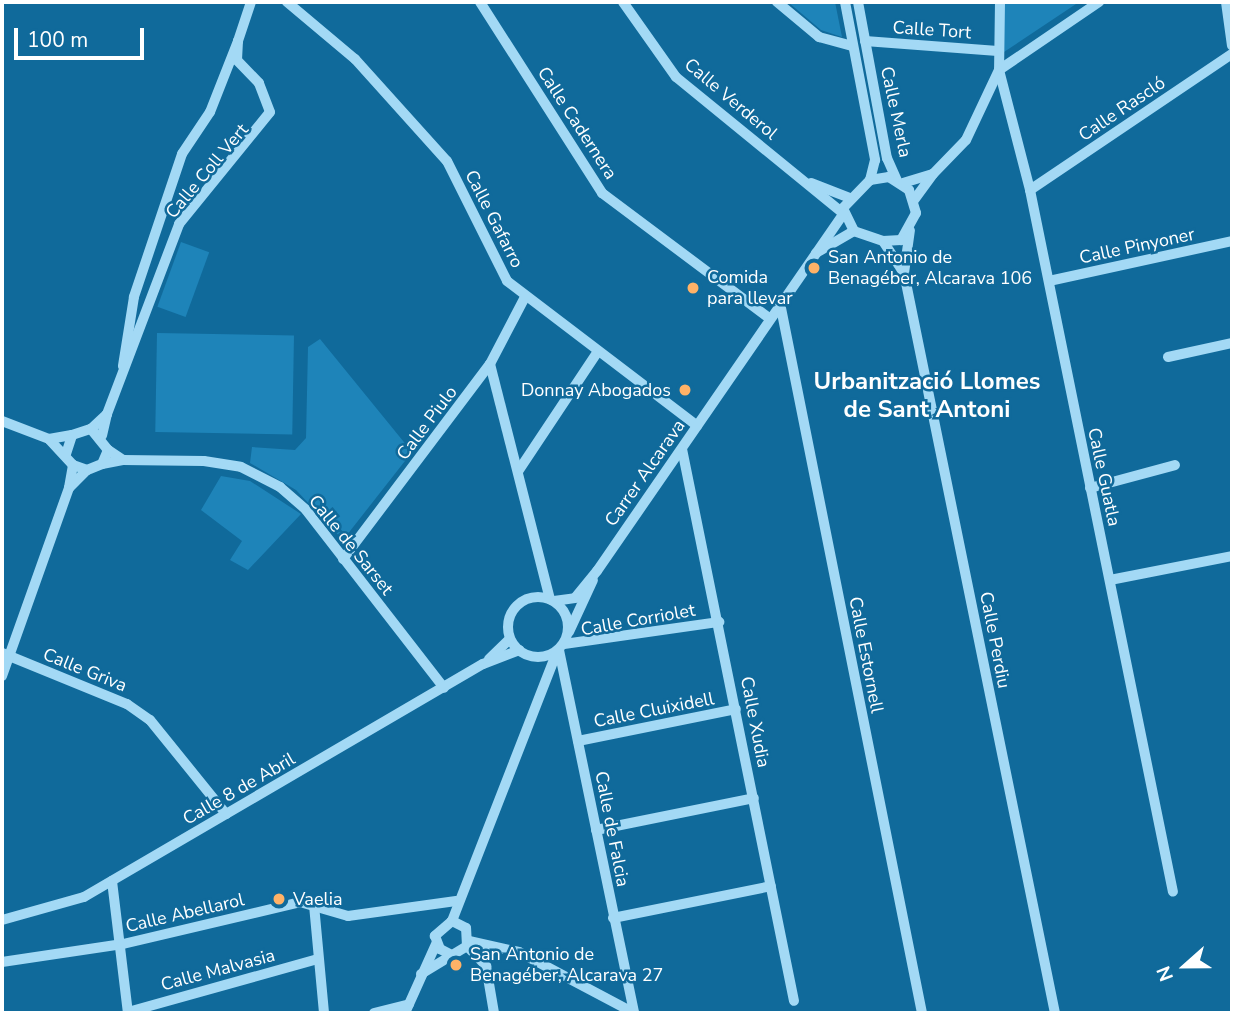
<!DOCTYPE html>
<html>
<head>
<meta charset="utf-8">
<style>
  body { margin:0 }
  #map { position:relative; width:1234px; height:1015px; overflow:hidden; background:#106a9b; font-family:"Nunito Sans",sans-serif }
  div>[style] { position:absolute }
  .green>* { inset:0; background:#1e84b9; transform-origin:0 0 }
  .minor>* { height:10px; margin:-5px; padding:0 5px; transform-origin:5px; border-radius:5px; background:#a3d9f5 }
  .minor>.ring { margin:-5px; padding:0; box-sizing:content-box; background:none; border:10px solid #a3d9f5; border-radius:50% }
  .dots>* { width:19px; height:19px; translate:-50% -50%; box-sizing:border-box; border:4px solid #106a9b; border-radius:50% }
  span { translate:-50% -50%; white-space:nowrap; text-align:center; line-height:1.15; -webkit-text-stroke:5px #106a9b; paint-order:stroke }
  .street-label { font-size:18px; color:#fff }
  .poi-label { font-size:18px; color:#fff }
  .left { translate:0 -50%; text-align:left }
  .right { translate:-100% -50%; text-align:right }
  .district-label { font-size:24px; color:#fff; font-weight:700 }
  .frame { position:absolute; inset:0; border:4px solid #fff; pointer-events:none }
  .north { position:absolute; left:1150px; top:931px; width:70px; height:70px; -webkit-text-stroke:5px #106a9b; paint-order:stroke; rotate:249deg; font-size:19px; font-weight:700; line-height:28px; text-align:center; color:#fff }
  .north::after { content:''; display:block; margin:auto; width:24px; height:32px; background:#fff; clip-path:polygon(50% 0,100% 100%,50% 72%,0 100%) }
  .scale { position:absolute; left:14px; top:28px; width:130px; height:32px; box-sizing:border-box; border:4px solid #fff; border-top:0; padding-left:9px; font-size:21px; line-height:24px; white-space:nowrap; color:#fff; -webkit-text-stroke:5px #106a9b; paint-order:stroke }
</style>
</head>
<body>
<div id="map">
  <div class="green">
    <i style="clip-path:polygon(788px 2px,835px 2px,842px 37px,821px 30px)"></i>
    <i style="clip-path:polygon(1004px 2px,1079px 2px,1004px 52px)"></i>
    <i style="left:181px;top:242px;width:30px;height:69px;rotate:20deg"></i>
    <i style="left:157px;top:333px;width:137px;height:99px;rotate:1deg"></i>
    <i style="clip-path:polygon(320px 339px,412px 452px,343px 540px,296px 490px,250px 463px,252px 447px,295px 450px,306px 438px,308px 347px)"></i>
    <i style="clip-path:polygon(221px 476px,250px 481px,301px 514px,248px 570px,230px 560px,242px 541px,201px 510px)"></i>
  </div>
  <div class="minor">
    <i style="left:287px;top:2px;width:89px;rotate:40deg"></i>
    <i style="left:355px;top:59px;width:137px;rotate:48deg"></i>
    <i style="left:447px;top:161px;width:134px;rotate:63.4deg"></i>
    <i style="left:507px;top:281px;width:239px;rotate:37.3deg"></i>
    <i style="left:480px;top:2px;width:227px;rotate:57.4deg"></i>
    <i style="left:602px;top:193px;width:209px;rotate:36.8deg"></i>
    <i style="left:623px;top:2px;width:92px;rotate:54.8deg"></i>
    <i style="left:676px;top:77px;width:215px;rotate:39.2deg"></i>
    <i style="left:777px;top:2px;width:55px;rotate:39.8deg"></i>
    <i style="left:819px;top:37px;width:35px;rotate:15deg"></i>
    <i style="left:845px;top:2px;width:161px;rotate:79.2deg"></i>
    <i style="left:875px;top:160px;width:21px;rotate:104deg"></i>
    <i style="left:858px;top:2px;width:159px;rotate:79.5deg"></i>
    <i style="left:887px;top:158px;width:24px;rotate:66deg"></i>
    <i style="left:1000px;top:2px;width:68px;rotate:90.8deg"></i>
    <i style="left:999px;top:70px;width:124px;rotate:75.5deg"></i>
    <i style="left:1030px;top:190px;width:716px;rotate:78.49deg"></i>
    <i style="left:1226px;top:2px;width:44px;rotate:82.2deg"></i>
    <i style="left:238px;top:41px;width:41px;rotate:-71.6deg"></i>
    <i style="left:865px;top:41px;width:133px;rotate:4.3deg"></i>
    <i style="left:999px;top:70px;width:121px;rotate:-34.2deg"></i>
    <i style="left:933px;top:174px;width:47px;rotate:-45.9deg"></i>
    <i style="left:966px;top:140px;width:77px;rotate:-64.8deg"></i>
    <i style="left:889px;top:177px;width:24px;rotate:33deg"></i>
    <i style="left:909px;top:190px;width:24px;rotate:73deg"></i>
    <i style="left:916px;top:213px;width:31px;rotate:119deg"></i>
    <i style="left:901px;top:240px;width:18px;rotate:177deg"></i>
    <i style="left:883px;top:241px;width:31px;rotate:-161deg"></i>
    <i style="left:854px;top:231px;width:25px;rotate:-116deg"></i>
    <i style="left:843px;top:208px;width:39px;rotate:-46deg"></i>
    <i style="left:870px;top:180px;width:19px;rotate:-9deg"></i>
    <i style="left:811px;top:183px;width:42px;rotate:21deg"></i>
    <i style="left:903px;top:183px;width:31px;rotate:-17deg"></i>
    <i style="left:933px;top:174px;width:32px;rotate:126deg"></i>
    <i style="left:1030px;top:190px;width:244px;rotate:-34deg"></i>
    <i style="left:883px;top:241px;width:38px;rotate:57deg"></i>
    <i style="left:904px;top:273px;width:43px;rotate:-82.1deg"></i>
    <i style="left:816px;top:253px;width:44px;rotate:-30.1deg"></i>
    <i style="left:904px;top:273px;width:755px;rotate:78.47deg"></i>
    <i style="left:1049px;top:281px;width:187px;rotate:-12.3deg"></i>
    <i style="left:780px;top:303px;width:724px;rotate:78.69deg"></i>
    <i style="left:1168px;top:357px;width:66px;rotate:-12.3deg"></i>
    <i style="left:490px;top:364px;width:243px;rotate:75.7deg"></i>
    <i style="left:107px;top:414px;width:203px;rotate:-69.2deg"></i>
    <i style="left:179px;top:224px;width:144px;rotate:-50.9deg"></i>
    <i style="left:270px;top:112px;width:31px;rotate:-111deg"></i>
    <i style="left:259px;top:83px;width:32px;rotate:-134deg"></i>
    <i style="left:237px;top:60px;width:19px;rotate:-87deg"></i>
    <i style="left:238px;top:41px;width:76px;rotate:111.5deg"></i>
    <i style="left:210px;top:112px;width:50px;rotate:123.7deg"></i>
    <i style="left:182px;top:154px;width:151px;rotate:108.6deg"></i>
    <i style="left:134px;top:297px;width:70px;rotate:99.1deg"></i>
    <i style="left:2px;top:421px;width:50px;rotate:21deg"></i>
    <i style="left:91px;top:429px;width:22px;rotate:-43deg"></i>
    <i style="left:107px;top:414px;width:22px;rotate:103deg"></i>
    <i style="left:682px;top:449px;width:563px;rotate:78.53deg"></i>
    <i style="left:66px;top:454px;width:20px;rotate:-72deg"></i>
    <i style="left:72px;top:435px;width:20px;rotate:-18deg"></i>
    <i style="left:91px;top:429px;width:27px;rotate:51deg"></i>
    <i style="left:108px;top:450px;width:15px;rotate:113deg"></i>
    <i style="left:102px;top:464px;width:16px;rotate:158deg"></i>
    <i style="left:87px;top:470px;width:15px;rotate:-160deg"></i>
    <i style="left:73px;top:465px;width:35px;rotate:-133deg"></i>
    <i style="left:49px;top:439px;width:23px;rotate:-10deg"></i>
    <i style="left:123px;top:460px;width:81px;rotate:0.7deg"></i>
    <i style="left:204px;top:461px;width:37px;rotate:9deg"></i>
    <i style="left:241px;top:467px;width:44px;rotate:27.1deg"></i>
    <i style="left:280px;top:487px;width:35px;rotate:41deg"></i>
    <i style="left:306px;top:510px;width:225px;rotate:52.2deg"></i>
    <i style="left:102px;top:464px;width:21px;rotate:-11deg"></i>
    <i style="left:123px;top:460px;width:18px;rotate:-146deg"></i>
    <i style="left:73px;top:465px;width:23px;rotate:100deg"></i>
    <i style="left:69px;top:488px;width:25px;rotate:-45deg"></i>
    <i style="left:519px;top:470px;width:143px;rotate:-56.4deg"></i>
    <i style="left:1090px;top:488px;width:88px;rotate:-15.1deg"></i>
    <i style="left:343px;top:559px;width:244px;rotate:-53deg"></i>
    <i style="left:490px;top:364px;width:76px;rotate:-62.4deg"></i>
    <i style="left:1110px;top:580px;width:124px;rotate:-11.1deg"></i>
    <i class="ring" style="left:508px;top:597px;width:50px;height:50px"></i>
    <i style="left:554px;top:601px;width:21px;rotate:-8deg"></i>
    <i style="left:575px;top:598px;width:35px;rotate:-51deg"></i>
    <i style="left:597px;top:571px;width:434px;rotate:-55.4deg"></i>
    <i style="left:569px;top:632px;width:57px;rotate:-65.2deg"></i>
    <i style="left:564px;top:644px;width:157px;rotate:-8.1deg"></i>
    <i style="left:559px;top:650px;width:371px;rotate:78.3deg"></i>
    <i style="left:2px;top:653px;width:135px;rotate:22.2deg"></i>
    <i style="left:127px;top:704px;width:28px;rotate:35deg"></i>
    <i style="left:150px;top:720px;width:121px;rotate:51deg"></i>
    <i style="left:489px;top:659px;width:29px;rotate:-44deg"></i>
    <i style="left:2px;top:676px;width:200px;rotate:-70.4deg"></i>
    <i style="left:578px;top:741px;width:161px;rotate:-11.4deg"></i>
    <i style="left:596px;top:830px;width:161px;rotate:-11.4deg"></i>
    <i style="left:112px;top:881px;width:133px;rotate:83.1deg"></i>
    <i style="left:314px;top:905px;width:108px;rotate:84.7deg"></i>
    <i style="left:613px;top:918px;width:161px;rotate:-11.4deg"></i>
    <i style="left:2px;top:920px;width:85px;rotate:-15.7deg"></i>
    <i style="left:84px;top:897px;width:462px;rotate:-30.3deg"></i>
    <i style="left:483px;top:664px;width:39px;rotate:-21deg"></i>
    <i style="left:452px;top:921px;width:290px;rotate:-68.7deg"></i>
    <i style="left:469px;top:941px;width:51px;rotate:12.4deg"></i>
    <i style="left:519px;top:952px;width:130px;rotate:27.9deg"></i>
    <i style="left:467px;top:946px;width:28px;rotate:46deg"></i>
    <i style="left:486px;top:966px;width:48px;rotate:80.3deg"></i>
    <i style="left:2px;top:962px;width:122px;rotate:-8.5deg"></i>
    <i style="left:123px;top:944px;width:182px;rotate:-13.3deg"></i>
    <i style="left:300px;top:902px;width:50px;rotate:16.3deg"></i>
    <i style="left:348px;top:916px;width:109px;rotate:-7.9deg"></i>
    <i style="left:421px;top:974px;width:54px;rotate:-31.3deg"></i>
    <i style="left:467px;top:946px;width:18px;rotate:-93deg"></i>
    <i style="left:466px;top:928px;width:16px;rotate:-153deg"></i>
    <i style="left:452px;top:921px;width:23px;rotate:139deg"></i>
    <i style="left:435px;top:936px;width:14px;rotate:69deg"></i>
    <i style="left:440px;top:949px;width:13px;rotate:27deg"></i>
    <i style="left:128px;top:1012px;width:197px;rotate:-15.6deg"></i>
    <i style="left:374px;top:1013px;width:36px;rotate:-14deg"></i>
    <i style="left:405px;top:1013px;width:76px;rotate:-65.8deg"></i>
  </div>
  <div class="dots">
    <i style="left:814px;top:268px;background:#ffb267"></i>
    <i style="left:693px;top:288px;background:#ffb267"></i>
    <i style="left:685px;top:390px;background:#ffb267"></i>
    <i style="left:279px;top:899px;background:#ffb267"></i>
    <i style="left:456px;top:965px;background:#ffb267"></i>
  </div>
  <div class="street-label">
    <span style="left:932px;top:30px;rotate:4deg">Calle Tort</span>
    <span style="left:731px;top:99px;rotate:40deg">Calle Verderol</span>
    <span style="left:1122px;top:109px;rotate:-34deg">Calle Rascló</span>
    <span style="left:896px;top:112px;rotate:78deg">Calle Merla</span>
    <span style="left:577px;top:123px;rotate:57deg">Calle Cadernera</span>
    <span style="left:207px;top:171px;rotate:-50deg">Calle Coll Vert</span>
    <span style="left:494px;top:219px;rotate:63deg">Calle Gafarro</span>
    <span style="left:1137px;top:246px;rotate:-12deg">Calle Pinyoner</span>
    <span style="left:427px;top:423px;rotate:-53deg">Calle Piulo</span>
    <span style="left:645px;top:473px;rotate:-55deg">Carrer Alcarava</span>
    <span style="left:1104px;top:477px;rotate:78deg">Calle Guatla</span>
    <span style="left:351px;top:545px;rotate:51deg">Calle de Sarset</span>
    <span style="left:638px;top:620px;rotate:-10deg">Calle Corriolet</span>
    <span style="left:995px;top:640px;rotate:79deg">Calle Perdiu</span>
    <span style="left:866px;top:655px;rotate:79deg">Calle Estornell</span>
    <span style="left:85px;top:670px;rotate:22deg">Calle Griva</span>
    <span style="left:654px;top:710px;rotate:-11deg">Calle Cluixidell</span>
    <span style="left:755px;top:722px;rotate:79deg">Calle Xudia</span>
    <span style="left:239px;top:789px;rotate:-30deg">Calle 8 de Abril</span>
    <span style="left:612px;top:829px;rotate:79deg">Calle de Falcia</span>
    <span style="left:185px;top:913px;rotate:-13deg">Calle Abellarol</span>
    <span style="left:218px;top:970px;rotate:-15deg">Calle Malvasia</span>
  </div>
  <div class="poi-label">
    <span class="left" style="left:828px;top:268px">San Antonio de<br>Benagéber, Alcarava 106</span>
    <span class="left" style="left:707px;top:288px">Comida<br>para llevar</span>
    <span class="right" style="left:671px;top:390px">Donnay Abogados</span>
    <span class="left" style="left:293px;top:899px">Vaelia</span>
    <span class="left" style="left:470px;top:965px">San Antonio de<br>Benagéber, Alcarava 27</span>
  </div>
  <div class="district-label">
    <span style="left:927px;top:396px">Urbanització Llomes<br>de Sant Antoni</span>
  </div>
  <div class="frame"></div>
  <div class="north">N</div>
  <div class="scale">100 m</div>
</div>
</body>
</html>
